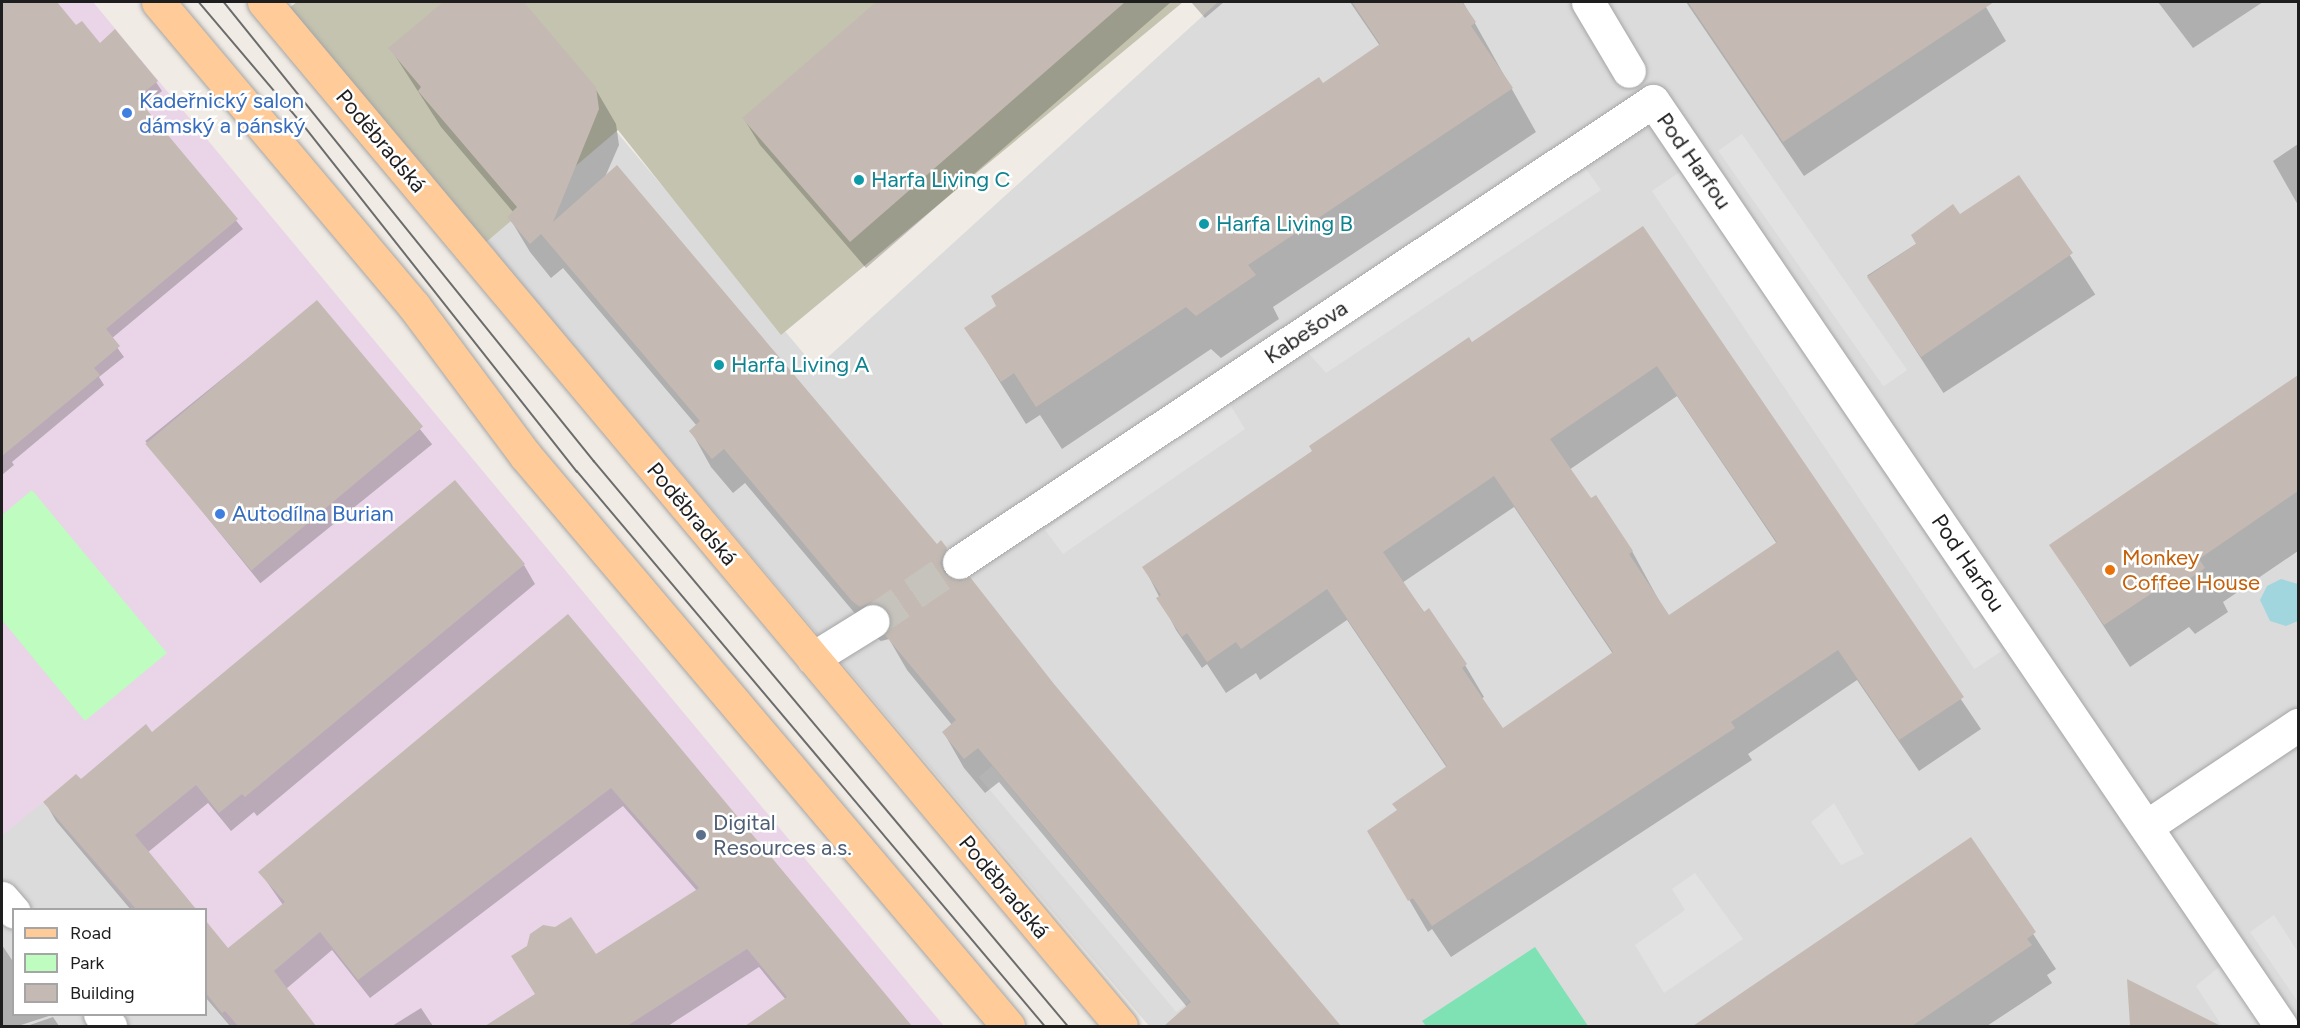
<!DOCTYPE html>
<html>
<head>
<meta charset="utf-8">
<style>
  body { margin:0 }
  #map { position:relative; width:2300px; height:1028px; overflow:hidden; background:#f0ebe4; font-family:Figtree,sans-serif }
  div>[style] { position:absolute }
  .residential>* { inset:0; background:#dcdbdb }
  .industrial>* { inset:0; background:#e9d5e7 }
  .construction>* { inset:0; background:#c4c3af }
  .park>* { inset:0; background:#befcbf }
  .pitch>* { inset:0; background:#7ee2b4 }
  .parking>* { inset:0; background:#e2e2e2; transform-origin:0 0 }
  .water>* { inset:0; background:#a2d6df }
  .shadow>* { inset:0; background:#0003; transform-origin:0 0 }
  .building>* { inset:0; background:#c4bab3; transform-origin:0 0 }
  .minor-tunnel>* { height:33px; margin-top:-16.5px; transform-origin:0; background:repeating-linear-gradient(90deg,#c6c2bc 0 33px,transparent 0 49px) }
  .roads { filter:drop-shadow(0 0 2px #a5a5a5) drop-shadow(0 0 2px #a5a5a5) }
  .minor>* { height:33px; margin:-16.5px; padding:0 16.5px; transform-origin:16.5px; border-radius:16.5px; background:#fff }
  .primary>* { height:33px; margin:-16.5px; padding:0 16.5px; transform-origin:16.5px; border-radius:16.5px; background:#fc9 }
  .tram>* { height:1.5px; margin:-0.75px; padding:0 0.75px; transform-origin:0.75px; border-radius:0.75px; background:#6c6c6c }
  .dots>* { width:16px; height:16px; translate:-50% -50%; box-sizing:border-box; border:3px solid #fff; border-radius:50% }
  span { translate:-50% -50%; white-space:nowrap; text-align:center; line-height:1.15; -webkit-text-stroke:5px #fff; paint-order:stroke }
  .shop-label { font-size:22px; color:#366cbe }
  .left { translate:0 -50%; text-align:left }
  .street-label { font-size:22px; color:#1e1e1e }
  .culture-label { font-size:22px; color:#0d838f }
  .food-label { font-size:22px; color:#c56008 }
  .service-label { font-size:22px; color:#4e5e75 }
  .frame { position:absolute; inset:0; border:3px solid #1e1e1e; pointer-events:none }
  .legend { position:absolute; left:12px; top:908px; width:195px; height:108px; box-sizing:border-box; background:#fff; border:2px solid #a5a5a5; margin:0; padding:8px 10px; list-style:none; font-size:18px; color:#1e1e1e }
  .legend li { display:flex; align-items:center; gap:12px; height:30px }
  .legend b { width:30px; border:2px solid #a5a5a5 }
</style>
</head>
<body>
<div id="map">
  <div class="residential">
    <i style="clip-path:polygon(1218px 2px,2298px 2px,2298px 1026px,1149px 1026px,481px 236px,615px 130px,816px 368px)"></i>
    <i style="clip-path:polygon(43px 802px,134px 909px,14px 910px,14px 1014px,206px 1014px,206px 994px,232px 1026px,2px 1026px,2px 833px)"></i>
  </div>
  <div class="industrial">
    <i style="clip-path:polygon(2px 2px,93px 2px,944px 1026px,232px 1026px,206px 994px,206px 910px,134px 909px,43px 802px,3px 835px)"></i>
  </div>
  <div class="construction">
    <i style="clip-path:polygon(297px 2px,1183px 2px,781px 335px,618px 130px,478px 249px,289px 8px)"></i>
  </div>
  <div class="park">
    <i style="clip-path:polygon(32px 490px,167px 653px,85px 721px,2px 620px,2px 515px)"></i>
  </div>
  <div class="pitch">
    <i style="clip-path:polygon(1535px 947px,1588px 1026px,1426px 1026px,1422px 1021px)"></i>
  </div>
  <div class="parking">
    <i style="left:1742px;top:134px;width:288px;height:29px;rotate:55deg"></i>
    <i style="clip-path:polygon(1584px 166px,1601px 190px,1326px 373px,1305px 349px,1229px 403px,1245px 429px,1063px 554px,1045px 530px,1306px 345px)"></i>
    <i style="left:1680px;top:172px;width:577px;height:34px;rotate:56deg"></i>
    <i style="left:992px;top:766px;width:307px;height:17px;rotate:50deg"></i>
    <i style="clip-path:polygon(1834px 803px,1864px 854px,1841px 865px,1811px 822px)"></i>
    <i style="clip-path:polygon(1695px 873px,1743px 939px,1664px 993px,1635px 945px,1685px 910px,1672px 889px)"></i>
    <i style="clip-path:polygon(2274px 915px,2298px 952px,2298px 1002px,2250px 932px)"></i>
    <i style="clip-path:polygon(2220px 966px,2262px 1026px,2222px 1026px,2196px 986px)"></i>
  </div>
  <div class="water">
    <i style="clip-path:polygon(2281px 579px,2298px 584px,2298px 621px,2286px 626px,2270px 621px,2260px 600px,2267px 586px)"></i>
  </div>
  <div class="shadow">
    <i style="clip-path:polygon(2px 2px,55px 2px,76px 27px,156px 82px,162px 91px,142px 107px,243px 229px,111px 339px,124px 357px,99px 377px,104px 385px,12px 462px,14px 465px,2px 475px)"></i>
    <i style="clip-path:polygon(445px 2px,522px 2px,595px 88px,616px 124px,619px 145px,605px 177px,937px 546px,946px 549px,964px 581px,1338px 1026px,1185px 1026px,1178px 1015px,1187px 1007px,999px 782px,985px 793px,964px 768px,944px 733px,952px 725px,907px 670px,889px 639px,881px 641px,874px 636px,745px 483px,733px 493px,711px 467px,691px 431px,697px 426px,563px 268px,551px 278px,530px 252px,509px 217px,514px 213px,441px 127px,390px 48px)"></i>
    <i style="clip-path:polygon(878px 2px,1171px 2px,866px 268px,760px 145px,744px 119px)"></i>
    <i style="clip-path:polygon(1191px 2px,1224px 2px,1205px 18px)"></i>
    <i style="clip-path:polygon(1350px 2px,1463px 2px,1536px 132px,1273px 307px,1279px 319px,1221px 358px,1211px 349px,1062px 449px,1040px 415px,1026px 424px,966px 328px,1380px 46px)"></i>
    <i style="clip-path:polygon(1686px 2px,1983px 2px,2006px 41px,1804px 176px)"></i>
    <i style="clip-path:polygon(2158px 2px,2263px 2px,2193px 48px)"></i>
    <i style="clip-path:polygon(2298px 144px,2298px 205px,2273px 161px)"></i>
    <i style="left:2019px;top:177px;width:140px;height:181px;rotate:57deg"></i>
    <i style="clip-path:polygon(evenodd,1642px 228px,1981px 729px,1919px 771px,1857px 680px,1748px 754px,1752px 760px,1451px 957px,1432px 929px,1428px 932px,1369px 831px,1398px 811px,1447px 768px,1347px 620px,1260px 680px,1256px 673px,1226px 693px,1207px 664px,1202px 668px,1176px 630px,1144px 567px,1642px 228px,1677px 396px,1777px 544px,1668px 617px,1632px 551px,1569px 470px,1677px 396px,1642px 228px,1514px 507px,1613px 654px,1503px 730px,1481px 699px,1484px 697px,1465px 665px,1402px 583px,1514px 507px)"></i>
    <i style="left:317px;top:302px;width:183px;height:221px;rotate:51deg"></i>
    <i style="clip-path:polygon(2293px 380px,2298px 388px,2298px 551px,2223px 602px,2228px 612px,2195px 634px,2189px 627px,2130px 667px,2051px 545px)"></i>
    <i style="clip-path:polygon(524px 565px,535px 584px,257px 816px,254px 812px,231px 831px,208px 803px,147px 853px,194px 910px,131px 910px,56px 821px,45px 802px,152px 734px)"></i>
    <i style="clip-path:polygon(568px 616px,910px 1026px,747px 1026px,786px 1000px,759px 967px,668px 1026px,488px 1026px,536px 995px,513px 957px,596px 957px,697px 891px,623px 806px,370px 998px,332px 950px,286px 989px,312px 1026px,230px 1026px,206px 998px,206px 923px,228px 950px,283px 905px,260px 872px)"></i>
    <i style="clip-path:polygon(1971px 839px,2056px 969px,2047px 975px,2052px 983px,1987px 1026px,1696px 1026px)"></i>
    <i style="clip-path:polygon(2px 945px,14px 963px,14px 1014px,52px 1015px,18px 1026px,2px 1026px)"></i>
    <i style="clip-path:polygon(2128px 982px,2218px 1026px,2131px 1026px)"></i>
    <i style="clip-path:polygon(421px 1008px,433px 1026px,392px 1026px)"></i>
    <i style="clip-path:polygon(53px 1017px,59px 1026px,27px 1026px)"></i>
  </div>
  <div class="building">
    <i style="clip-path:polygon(2px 2px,57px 2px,76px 25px,82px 21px,100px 43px,115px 29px,158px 81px,137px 98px,238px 219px,106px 329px,120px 346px,94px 368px,100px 375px,2px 456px)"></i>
    <i style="clip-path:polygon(443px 2px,524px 2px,596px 87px,599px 109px,553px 222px,617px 165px,937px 544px,941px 540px,947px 548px,940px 563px,944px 573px,960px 581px,970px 577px,1054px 684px,1341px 1026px,1164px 1026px,1191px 1002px,978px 748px,964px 759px,942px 732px,956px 720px,885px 635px,892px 621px,889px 611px,881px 604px,872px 602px,860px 607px,852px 601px,724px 449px,712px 459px,689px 431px,700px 421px,541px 234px,530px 244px,507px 217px,517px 207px,418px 91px,421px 87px,388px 48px)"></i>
    <i style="clip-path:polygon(876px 2px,1125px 2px,850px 242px,742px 118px)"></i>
    <i style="clip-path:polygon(1352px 2px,1462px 2px,1476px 22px,1471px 26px,1513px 88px,1248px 265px,1256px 275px,1196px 316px,1186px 307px,1036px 407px,1014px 373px,1001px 382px,964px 328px,996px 306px,991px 296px,1319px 77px,1323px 83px,1380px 44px)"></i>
    <i style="clip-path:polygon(1688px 2px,1994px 2px,1783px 142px)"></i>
    <i style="clip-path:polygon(2019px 175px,2073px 253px,1921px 357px,1867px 277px,1916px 244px,1911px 235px,1953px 204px,1960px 214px)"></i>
    <i style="clip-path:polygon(evenodd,1643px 226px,1964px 697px,1899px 740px,1838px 650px,1731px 722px,1735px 728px,1432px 926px,1413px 898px,1408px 901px,1367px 831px,1397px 810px,1392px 804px,1447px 766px,1327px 589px,1241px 649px,1236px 642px,1207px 662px,1187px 633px,1182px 637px,1156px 598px,1161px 595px,1142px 567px,1312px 451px,1309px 446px,1469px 337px,1472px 342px,1643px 226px,1657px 366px,1777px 542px,1669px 615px,1629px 554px,1633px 551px,1596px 495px,1591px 498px,1550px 439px,1657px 366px,1643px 226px,1494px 476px,1613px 652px,1503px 728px,1462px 668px,1467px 664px,1429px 608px,1424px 612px,1383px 552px,1494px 476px)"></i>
    <i style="left:317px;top:300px;width:165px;height:224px;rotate:50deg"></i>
    <i style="clip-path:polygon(2298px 375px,2298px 491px,2199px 559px,2205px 568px,2169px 593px,2164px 585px,2104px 625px,2049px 545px)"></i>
    <i style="clip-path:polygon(455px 480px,525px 564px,245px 797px,242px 794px,219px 813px,196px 785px,135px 835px,196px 909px,136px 909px,43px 802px,76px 774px,81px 779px,146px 724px,152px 732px)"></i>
    <i style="clip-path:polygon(568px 614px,672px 738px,912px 1026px,745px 1026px,787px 997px,747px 949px,627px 1026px,485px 1026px,535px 994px,511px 956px,527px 946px,530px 934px,543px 925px,555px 927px,571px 917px,596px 954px,699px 888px,611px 788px,358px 980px,320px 932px,274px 971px,316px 1026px,238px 1026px,225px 1011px,222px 1013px,206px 993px,206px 921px,228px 948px,285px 902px,258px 872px)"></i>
    <i style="clip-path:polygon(1971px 837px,2036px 932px,2027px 939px,2032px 945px,1912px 1026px,1693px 1026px)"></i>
    <i style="clip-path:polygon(2127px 979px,2221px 1026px,2130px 1026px)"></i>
  </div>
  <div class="minor-tunnel">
    <i style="left:873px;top:621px;width:104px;rotate:-34.5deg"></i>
  </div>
  <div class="roads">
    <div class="minor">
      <i style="left:1588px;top:2px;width:80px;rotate:59.3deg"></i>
      <i style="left:959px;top:562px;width:833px;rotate:-33.59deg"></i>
      <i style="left:1653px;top:101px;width:1118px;rotate:55.83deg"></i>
      <i style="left:813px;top:658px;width:70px;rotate:-31.7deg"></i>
      <i style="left:2147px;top:826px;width:182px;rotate:-33.8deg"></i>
      <i style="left:2px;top:898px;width:18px;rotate:49deg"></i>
      <i style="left:100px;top:1014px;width:16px;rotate:50deg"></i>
    </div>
    <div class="primary">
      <i style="left:158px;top:2px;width:397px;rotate:49.9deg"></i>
      <i style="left:414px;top:306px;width:186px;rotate:53.3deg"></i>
      <i style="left:525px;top:455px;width:748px;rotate:49.77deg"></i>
      <i style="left:264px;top:2px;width:1335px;rotate:50.07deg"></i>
    </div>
  </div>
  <div class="tram">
    <i style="left:199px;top:2px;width:164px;rotate:49.7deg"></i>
    <i style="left:305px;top:127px;width:439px;rotate:51.7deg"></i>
    <i style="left:577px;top:471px;width:726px;rotate:49.86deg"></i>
    <i style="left:224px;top:2px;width:590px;rotate:51.13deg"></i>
    <i style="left:594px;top:461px;width:737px;rotate:50.01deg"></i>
  </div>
  <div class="dots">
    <i style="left:127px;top:113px;background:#3f7fe0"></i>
    <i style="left:859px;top:180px;background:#0f9aa8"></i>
    <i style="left:1204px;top:224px;background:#0f9aa8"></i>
    <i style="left:719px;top:365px;background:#0f9aa8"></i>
    <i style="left:220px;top:514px;background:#3f7fe0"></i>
    <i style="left:2110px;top:570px;background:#e8710a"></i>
    <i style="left:701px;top:835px;background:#5c6f8a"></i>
  </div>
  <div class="shop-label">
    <span class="left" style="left:139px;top:113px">Kadeřnický salon<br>dámský a pánský</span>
    <span class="left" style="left:232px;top:514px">Autodílna Burian</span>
  </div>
  <div class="street-label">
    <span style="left:381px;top:141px;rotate:50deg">Poděbradská</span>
    <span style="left:1694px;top:161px;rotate:55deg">Pod Harfou</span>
    <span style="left:1306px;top:332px;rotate:-34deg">Kabešova</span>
    <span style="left:692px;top:514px;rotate:50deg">Poděbradská</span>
    <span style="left:1968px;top:563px;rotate:56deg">Pod Harfou</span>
    <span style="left:1004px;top:887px;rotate:50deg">Poděbradská</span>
  </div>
  <div class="culture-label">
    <span class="left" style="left:871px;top:180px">Harfa Living C</span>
    <span class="left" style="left:1216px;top:224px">Harfa Living B</span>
    <span class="left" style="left:731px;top:365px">Harfa Living A</span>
  </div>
  <div class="food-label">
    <span class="left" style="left:2122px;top:570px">Monkey<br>Coffee House</span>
  </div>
  <div class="service-label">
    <span class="left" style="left:713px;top:835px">Digital<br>Resources a.s.</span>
  </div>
  <div class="frame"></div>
  <ul class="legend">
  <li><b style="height:8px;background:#fc9"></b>Road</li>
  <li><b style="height:16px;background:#befcbf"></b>Park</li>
  <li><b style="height:16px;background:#c4bab3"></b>Building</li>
  </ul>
</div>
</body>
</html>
